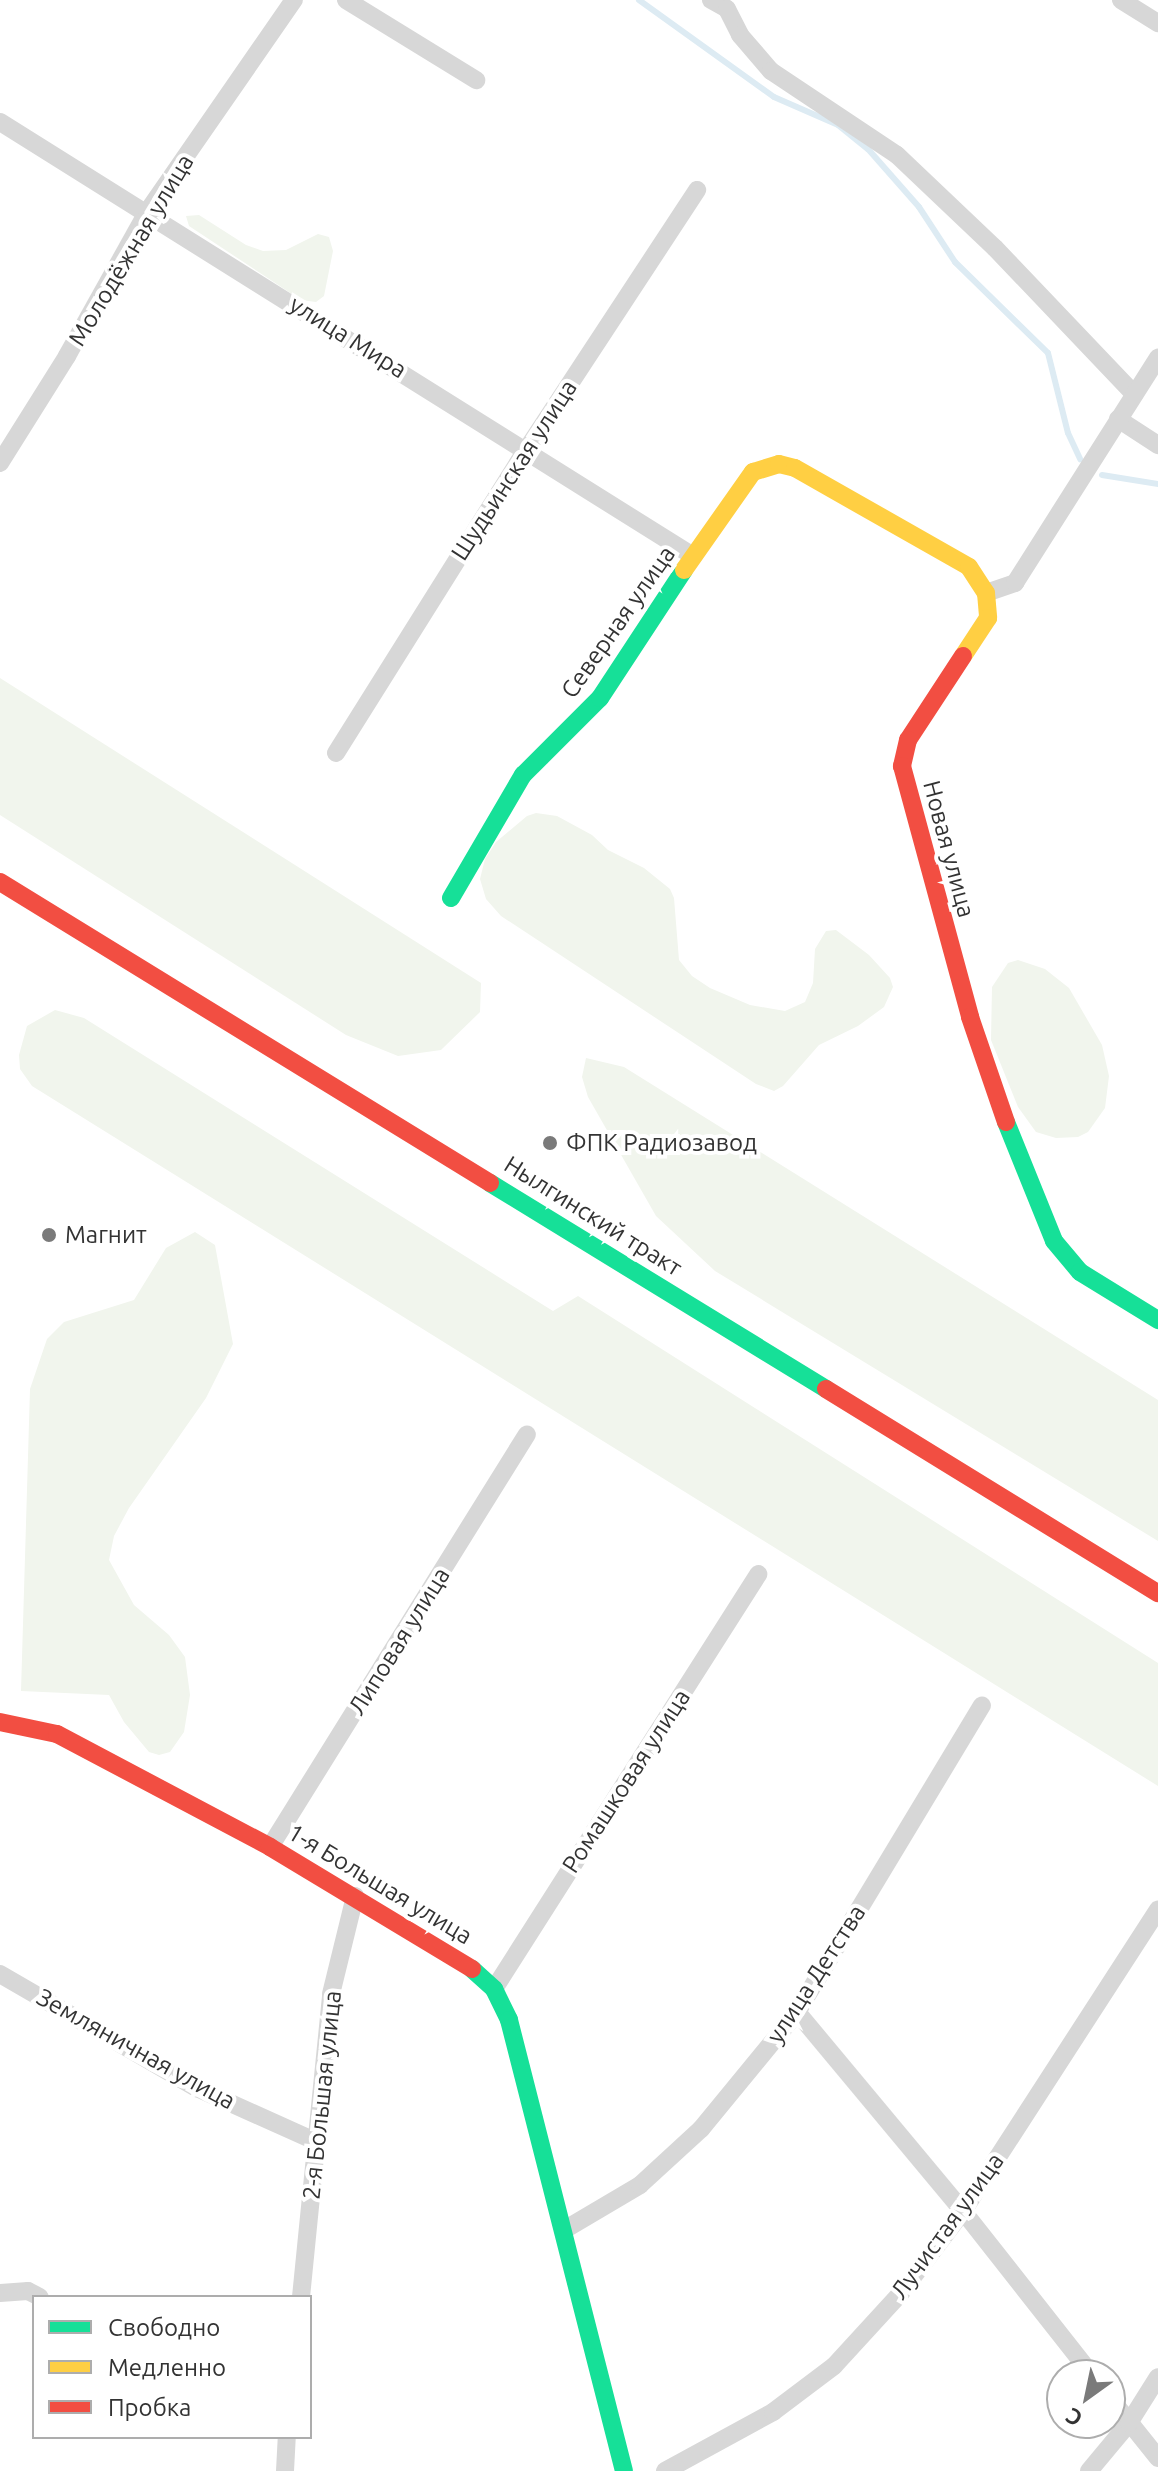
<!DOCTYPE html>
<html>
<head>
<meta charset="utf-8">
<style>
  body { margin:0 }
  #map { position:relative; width:1158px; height:2471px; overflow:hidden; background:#fff; font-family:Ubuntu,sans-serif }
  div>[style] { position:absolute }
  .green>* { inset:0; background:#f1f5ed }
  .stream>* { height:6px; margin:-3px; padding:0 3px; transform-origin:3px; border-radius:3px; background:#ddebf3 }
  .street>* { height:18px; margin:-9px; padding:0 9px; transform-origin:9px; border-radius:9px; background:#d7d7d7 }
  .fast>* { height:18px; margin:-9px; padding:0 9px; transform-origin:9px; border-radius:9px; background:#16e098 }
  .slow>* { height:18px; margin:-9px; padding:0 9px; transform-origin:9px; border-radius:9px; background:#ffcf43 }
  .jam>* { height:18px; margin:-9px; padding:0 9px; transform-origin:9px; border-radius:9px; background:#f24e42 }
  .dots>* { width:22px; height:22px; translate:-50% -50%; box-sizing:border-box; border:4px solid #fff; border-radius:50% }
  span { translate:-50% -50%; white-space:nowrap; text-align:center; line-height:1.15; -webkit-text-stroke:8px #fff; paint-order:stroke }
  .street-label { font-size:24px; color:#333 }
  .poi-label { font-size:24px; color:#333 }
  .left { translate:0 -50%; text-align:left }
  .legend { position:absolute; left:32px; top:2295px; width:280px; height:144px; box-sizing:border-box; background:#fff; border:2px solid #adadad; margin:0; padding:10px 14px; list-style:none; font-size:24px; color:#333 }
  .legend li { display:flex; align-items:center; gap:16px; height:40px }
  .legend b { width:40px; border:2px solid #adadad }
  .north { position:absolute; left:1046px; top:2359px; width:80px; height:80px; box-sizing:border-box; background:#fff; border:2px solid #adadad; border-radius:50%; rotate:213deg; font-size:22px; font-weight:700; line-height:32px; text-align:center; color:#333 }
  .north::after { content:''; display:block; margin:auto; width:28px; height:36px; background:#7a7a7a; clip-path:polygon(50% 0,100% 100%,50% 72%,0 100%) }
</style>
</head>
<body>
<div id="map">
  <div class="green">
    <i style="clip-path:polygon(199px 215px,246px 245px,263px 251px,286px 250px,318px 234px,329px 237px,333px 251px,324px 296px,316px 302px,301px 300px,189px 226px,186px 216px)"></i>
    <i style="clip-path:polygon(0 678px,481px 983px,480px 1012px,441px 1050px,398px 1056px,346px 1035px,0 815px)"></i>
    <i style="clip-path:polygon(536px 813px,557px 816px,592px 835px,608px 850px,644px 868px,670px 889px,674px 898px,679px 960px,692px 976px,710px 988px,750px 1005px,785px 1011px,805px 1002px,813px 983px,815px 949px,826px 931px,836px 930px,869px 955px,890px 978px,893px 987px,884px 1007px,858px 1026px,819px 1045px,783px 1086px,774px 1091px,756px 1084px,501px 916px,486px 899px,480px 879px,485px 859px,496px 842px,527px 816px)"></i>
    <i style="clip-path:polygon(1018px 960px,1045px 969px,1069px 988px,1102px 1045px,1109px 1076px,1105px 1108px,1088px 1132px,1078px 1137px,1056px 1138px,1036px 1132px,1018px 1107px,991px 1040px,992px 987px,1008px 963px)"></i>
    <i style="clip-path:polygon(55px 1010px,84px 1018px,553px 1311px,578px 1296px,1158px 1663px,1158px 1786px,32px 1086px,20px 1069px,19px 1055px,27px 1026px)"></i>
    <i style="clip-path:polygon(586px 1058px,624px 1067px,1158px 1400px,1158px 1541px,715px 1271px,656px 1216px,588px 1097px,582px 1077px)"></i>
    <i style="clip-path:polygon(195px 1232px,215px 1245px,233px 1344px,206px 1398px,129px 1508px,114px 1536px,109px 1560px,134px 1605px,169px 1635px,185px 1657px,190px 1695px,184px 1732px,170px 1752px,159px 1755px,149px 1752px,124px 1722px,109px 1695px,21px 1691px,30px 1389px,47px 1339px,64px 1322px,134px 1300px,166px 1248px)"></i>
  </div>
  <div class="stream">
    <i style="left:639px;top:0;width:166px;rotate:35.7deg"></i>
    <i style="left:774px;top:97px;width:70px;rotate:23.6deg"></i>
    <i style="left:838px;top:125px;width:38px;rotate:39deg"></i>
    <i style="left:868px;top:149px;width:77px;rotate:48.7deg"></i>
    <i style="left:919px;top:207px;width:66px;rotate:56.8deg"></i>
    <i style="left:955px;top:262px;width:130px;rotate:44.4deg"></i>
    <i style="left:1048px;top:353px;width:82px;rotate:76deg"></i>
    <i style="left:1068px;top:433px;width:29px;rotate:65deg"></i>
    <i style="left:1102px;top:475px;width:57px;rotate:9.1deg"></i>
  </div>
  <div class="street">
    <i style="left:346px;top:0;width:153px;rotate:31.6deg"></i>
    <i style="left:711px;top:0;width:18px;rotate:29deg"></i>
    <i style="left:727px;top:9px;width:29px;rotate:63deg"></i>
    <i style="left:740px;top:35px;width:48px;rotate:49.3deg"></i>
    <i style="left:771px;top:71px;width:151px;rotate:33.7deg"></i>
    <i style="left:897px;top:155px;width:135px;rotate:43.5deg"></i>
    <i style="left:995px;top:248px;width:202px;rotate:46.4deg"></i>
    <i style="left:1121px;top:0;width:44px;rotate:31.9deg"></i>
    <i style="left:0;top:122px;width:818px;rotate:32.06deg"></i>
    <i style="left:1118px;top:419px;width:48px;rotate:33deg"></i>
    <i style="left:0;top:463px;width:126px;rotate:-57.9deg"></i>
    <i style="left:67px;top:356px;width:165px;rotate:-60.9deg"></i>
    <i style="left:147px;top:212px;width:258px;rotate:-55.3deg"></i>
    <i style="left:986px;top:593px;width:31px;rotate:-19deg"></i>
    <i style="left:1015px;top:583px;width:267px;rotate:-57.6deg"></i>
    <i style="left:336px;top:753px;width:359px;rotate:-57.9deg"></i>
    <i style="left:527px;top:449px;width:310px;rotate:-56.7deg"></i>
    <i style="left:270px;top:1847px;width:486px;rotate:-58.1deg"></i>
    <i style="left:0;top:1974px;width:228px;rotate:30.1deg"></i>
    <i style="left:197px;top:2088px;width:132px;rotate:24.2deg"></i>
    <i style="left:494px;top:1989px;width:492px;rotate:-57.5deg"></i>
    <i style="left:797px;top:2012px;width:259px;rotate:50.2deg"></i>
    <i style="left:963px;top:2211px;width:209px;rotate:51.8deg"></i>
    <i style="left:564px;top:2230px;width:88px;rotate:-30.6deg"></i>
    <i style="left:640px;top:2185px;width:83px;rotate:-42.6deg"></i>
    <i style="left:701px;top:2129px;width:151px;rotate:-50.6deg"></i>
    <i style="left:797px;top:2012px;width:358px;rotate:-58.9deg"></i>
    <i style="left:0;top:2293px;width:28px;rotate:-4deg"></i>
    <i style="left:28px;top:2291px;width:13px;rotate:27deg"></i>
    <i style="left:301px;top:2297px;width:304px;rotate:-84.3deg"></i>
    <i style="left:331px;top:1994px;width:101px;rotate:-76.2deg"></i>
    <i style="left:1110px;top:2398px;width:77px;rotate:51.3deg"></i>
    <i style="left:285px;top:2471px;width:34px;rotate:-87deg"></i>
    <i style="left:665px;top:2471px;width:123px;rotate:-28.6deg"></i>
    <i style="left:773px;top:2412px;width:76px;rotate:-37deg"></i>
    <i style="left:834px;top:2366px;width:98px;rotate:-47.5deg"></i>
    <i style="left:900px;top:2294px;width:104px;rotate:-52.8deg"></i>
    <i style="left:963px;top:2211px;width:359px;rotate:-57.1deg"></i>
    <i style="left:1089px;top:2471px;width:62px;rotate:-50.2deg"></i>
    <i style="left:1129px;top:2423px;width:54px;rotate:-57.8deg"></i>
  </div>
  <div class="fast">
    <i style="left:451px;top:898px;width:143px;rotate:-59.7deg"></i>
    <i style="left:523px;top:775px;width:109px;rotate:-45deg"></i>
    <i style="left:600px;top:698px;width:153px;rotate:-56.7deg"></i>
    <i style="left:1006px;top:1122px;width:128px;rotate:68deg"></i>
    <i style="left:1054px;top:1241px;width:40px;rotate:50deg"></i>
    <i style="left:1080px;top:1272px;width:92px;rotate:31.6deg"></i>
    <i style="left:490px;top:1183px;width:394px;rotate:31.5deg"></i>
    <i style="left:472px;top:1969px;width:30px;rotate:42deg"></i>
    <i style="left:494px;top:1989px;width:34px;rotate:64deg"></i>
    <i style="left:509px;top:2020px;width:465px;rotate:75.7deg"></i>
  </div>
  <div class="slow">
    <i style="left:684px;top:570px;width:120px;rotate:-54.9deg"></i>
    <i style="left:753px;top:472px;width:27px;rotate:-17deg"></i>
    <i style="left:779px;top:464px;width:16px;rotate:14deg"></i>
    <i style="left:795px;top:468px;width:200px;rotate:29.6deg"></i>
    <i style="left:969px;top:567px;width:31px;rotate:57deg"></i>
    <i style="left:986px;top:593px;width:25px;rotate:85deg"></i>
    <i style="left:988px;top:618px;width:45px;rotate:123.3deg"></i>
  </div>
  <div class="jam">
    <i style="left:963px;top:656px;width:100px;rotate:123.2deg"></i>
    <i style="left:908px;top:740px;width:27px;rotate:103deg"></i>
    <i style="left:902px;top:766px;width:260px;rotate:74.8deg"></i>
    <i style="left:970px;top:1017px;width:111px;rotate:71.1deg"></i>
    <i style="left:0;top:882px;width:575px;rotate:31.56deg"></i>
    <i style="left:826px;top:1389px;width:390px;rotate:31.6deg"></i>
    <i style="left:0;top:1722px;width:58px;rotate:11.9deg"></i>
    <i style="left:57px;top:1734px;width:241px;rotate:27.9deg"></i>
    <i style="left:270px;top:1847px;width:236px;rotate:31.1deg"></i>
  </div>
  <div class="dots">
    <i style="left:550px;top:1143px;background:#7a7a7a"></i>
    <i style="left:49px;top:1235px;background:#7a7a7a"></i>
  </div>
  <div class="street-label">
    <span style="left:131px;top:250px;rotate:-59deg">Молодёжная улица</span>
    <span style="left:348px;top:337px;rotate:32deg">улица Мира</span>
    <span style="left:514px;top:470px;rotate:-57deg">Шудьинская улица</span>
    <span style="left:618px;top:622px;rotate:-55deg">Северная улица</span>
    <span style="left:949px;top:849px;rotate:75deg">Новая улица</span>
    <span style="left:593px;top:1216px;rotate:32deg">Нылгинский тракт</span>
    <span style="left:399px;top:1641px;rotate:-58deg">Липовая улица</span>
    <span style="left:626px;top:1781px;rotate:-57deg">Ромашковая улица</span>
    <span style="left:380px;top:1884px;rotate:31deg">1-я Большая улица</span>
    <span style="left:816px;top:1974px;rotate:-57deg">улица Детства</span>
    <span style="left:136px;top:2049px;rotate:29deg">Земляничная улица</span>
    <span style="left:322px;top:2095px;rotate:-84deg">2-я Большая улица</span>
    <span style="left:947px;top:2226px;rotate:-54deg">Лучистая улица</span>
  </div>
  <div class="poi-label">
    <span class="left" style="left:566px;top:1143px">ФПК Радиозавод</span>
    <span class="left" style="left:65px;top:1235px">Магнит</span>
  </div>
  <ul class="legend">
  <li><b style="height:10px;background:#16e098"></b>Свободно</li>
  <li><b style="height:10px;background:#ffcf43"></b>Медленно</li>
  <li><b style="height:10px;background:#f24e42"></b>Пробка</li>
  </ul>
  <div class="north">С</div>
</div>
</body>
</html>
